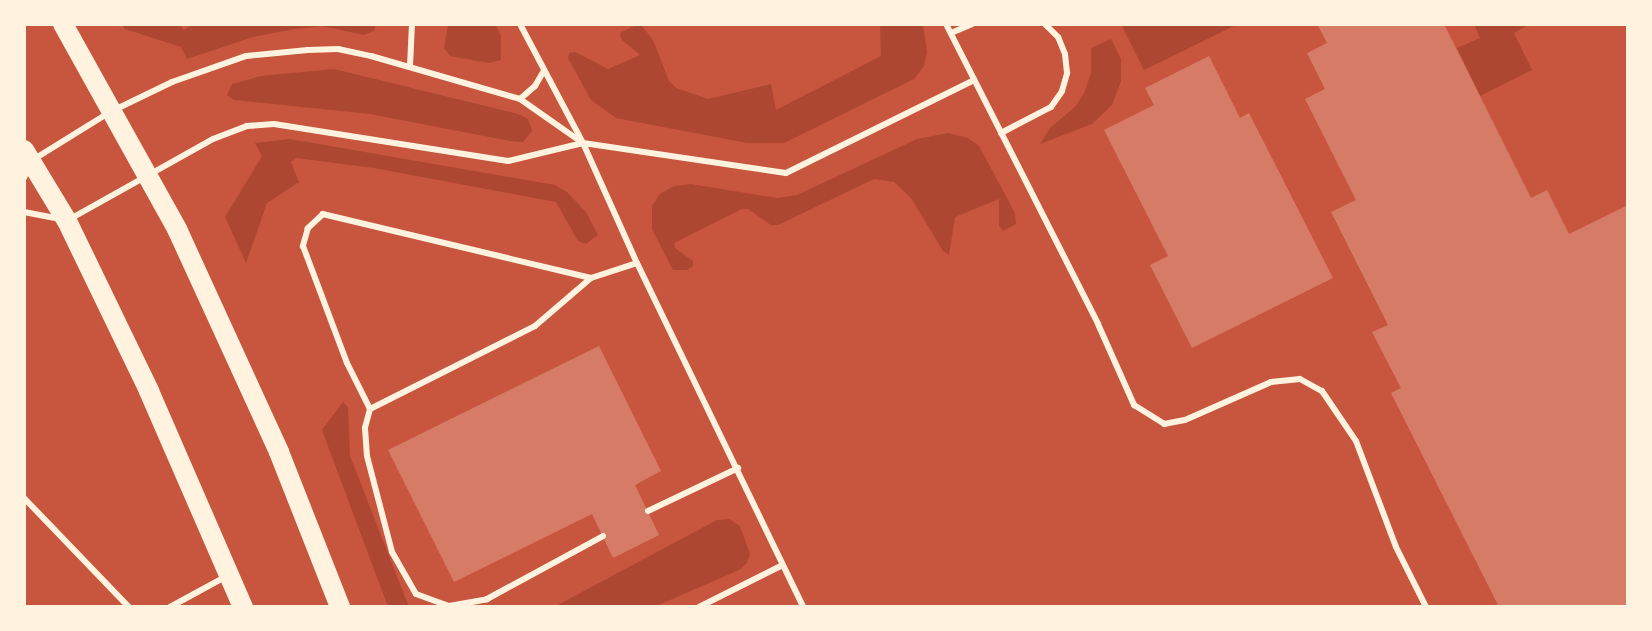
<!DOCTYPE html>
<html>
<head>
<meta charset="utf-8">
<style>
  body { margin:0 }
  #map { position:relative; width:1652px; height:631px; overflow:hidden; background:#c8553d; font-family:"PT Sans Narrow",sans-serif }
  div>[style] { position:absolute }
  .green>* { inset:0; background:#ae4732 }
  .building>* { inset:0; background:#d67c66 }
  .service>* { height:6px; margin:-3px; padding:0 3px; transform-origin:3px; border-radius:3px; background:#fff3e0 }
  .primary>* { height:20px; margin:-10px; padding:0 10px; transform-origin:10px; border-radius:10px; background:#fff3e0 }
  span { translate:-50% -50%; white-space:nowrap; text-align:center; line-height:1.15; -webkit-text-stroke:6px #fff3e0; paint-order:stroke }
  .frame { position:absolute; inset:0; border:26px solid #fff3e0; pointer-events:none }
</style>
</head>
<body>
<div id="map">
  <div class="green">
    <i style="clip-path:polygon(122px 24px,180px 24px,183px 30px,194px 24px,376px 24px,374px 31px,364px 35px,322px 26px,295px 29px,253px 37px,187px 59px,181px 47px,125px 29px)"></i>
    <i style="clip-path:polygon(448px 24px,495px 24px,501px 36px,501px 60px,489px 63px,450px 56px,444px 48px)"></i>
    <i style="clip-path:polygon(880px 24px,923px 24px,927px 52px,924px 66px,914px 79px,784px 143px,747px 143px,616px 118px,591px 100px,568px 58px,569px 53px,575px 52px,608px 69px,640px 55px,621px 39px,620px 33px,634px 26px,642px 26px,653px 40px,669px 81px,676px 88px,708px 99px,771px 84px,776px 110px,881px 56px)"></i>
    <i style="clip-path:polygon(1121px 24px,1238px 24px,1144px 70px)"></i>
    <i style="clip-path:polygon(1474px 24px,1530px 24px,1514px 33px,1532px 70px,1480px 96px,1457px 48px,1480px 38px)"></i>
    <i style="clip-path:polygon(1111px 39px,1121px 59px,1121px 81px,1112px 105px,1092px 124px,1040px 144px,1050px 128px,1076px 106px,1085px 91px,1091px 73px,1091px 48px)"></i>
    <i style="clip-path:polygon(334px 69px,518px 114px,528px 119px,532px 131px,523px 142px,510px 141px,370px 114px,234px 100px,227px 95px,232px 84px,261px 76px)"></i>
    <i style="clip-path:polygon(948px 133px,968px 138px,979px 146px,1015px 213px,1016px 224px,1003px 231px,999px 226px,999px 199px,955px 217px,949px 255px,943px 251px,911px 198px,894px 182px,874px 179px,778px 225px,771px 225px,748px 209px,742px 209px,674px 243px,675px 248px,693px 261px,693px 266px,687px 270px,673px 270px,652px 229px,652px 206px,660px 194px,674px 186px,691px 184px,777px 198px,797px 195px,917px 139px)"></i>
    <i style="clip-path:polygon(290px 139px,555px 185px,567px 192px,586px 212px,598px 235px,586px 244px,578px 241px,556px 202px,374px 168px,296px 158px,291px 162px,299px 182px,267px 203px,246px 263px,225px 217px,262px 156px,255px 143px)"></i>
    <i style="clip-path:polygon(343px 402px,348px 407px,350px 456px,409px 607px,388px 607px,322px 430px)"></i>
    <i style="clip-path:polygon(729px 519px,740px 526px,750px 554px,747px 563px,739px 570px,654px 607px,554px 607px,717px 520px)"></i>
  </div>
  <div class="building">
    <i style="clip-path:polygon(1317px 24px,1444px 24px,1531px 198px,1547px 190px,1569px 234px,1628px 205px,1628px 607px,1499px 607px,1391px 393px,1401px 388px,1372px 332px,1388px 325px,1331px 212px,1356px 200px,1305px 99px,1325px 89px,1307px 53px,1327px 43px)"></i>
    <i style="clip-path:polygon(1209px 56px,1240px 118px,1249px 113px,1333px 278px,1192px 348px,1150px 265px,1168px 256px,1104px 130px,1154px 105px,1145px 88px)"></i>
    <i style="clip-path:polygon(599px 346px,661px 471px,635px 485px,659px 535px,613px 558px,592px 514px,454px 582px,388px 450px)"></i>
  </div>
  <div class="service">
    <i style="left:520px;top:24px;width:135px;rotate:62.1deg"></i>
    <i style="left:583px;top:143px;width:132px;rotate:65.8deg"></i>
    <i style="left:637px;top:263px;width:382px;rotate:64.2deg"></i>
    <i style="left:946px;top:24px;width:336px;rotate:63.1deg"></i>
    <i style="left:1098px;top:324px;width:89px;rotate:66deg"></i>
    <i style="left:1134px;top:405px;width:36px;rotate:32deg"></i>
    <i style="left:1164px;top:424px;width:21px;rotate:-11deg"></i>
    <i style="left:1185px;top:420px;width:94px;rotate:-23.8deg"></i>
    <i style="left:1271px;top:382px;width:29px;rotate:-6deg"></i>
    <i style="left:1300px;top:379px;width:25px;rotate:29deg"></i>
    <i style="left:1322px;top:391px;width:60px;rotate:55.8deg"></i>
    <i style="left:1356px;top:441px;width:113px;rotate:69.3deg"></i>
    <i style="left:1396px;top:547px;width:67px;rotate:63.4deg"></i>
    <i style="left:951px;top:33px;width:23px;rotate:-23deg"></i>
    <i style="left:410px;top:66px;width:42px;rotate:-87.3deg"></i>
    <i style="left:520px;top:99px;width:20px;rotate:-41deg"></i>
    <i style="left:535px;top:86px;width:16px;rotate:-60deg"></i>
    <i style="left:1001px;top:133px;width:56px;rotate:-27.5deg"></i>
    <i style="left:1051px;top:107px;width:19px;rotate:-55deg"></i>
    <i style="left:1062px;top:91px;width:19px;rotate:-74deg"></i>
    <i style="left:1067px;top:73px;width:19px;rotate:-96deg"></i>
    <i style="left:1065px;top:54px;width:18px;rotate:-112deg"></i>
    <i style="left:1058px;top:37px;width:18px;rotate:-135deg"></i>
    <i style="left:24px;top:178px;width:18px;rotate:-68deg"></i>
    <i style="left:31px;top:161px;width:93px;rotate:-31.8deg"></i>
    <i style="left:110px;top:112px;width:69px;rotate:-25.8deg"></i>
    <i style="left:172px;top:82px;width:78px;rotate:-19.4deg"></i>
    <i style="left:246px;top:56px;width:62px;rotate:-5.5deg"></i>
    <i style="left:308px;top:50px;width:30px;rotate:-2deg"></i>
    <i style="left:338px;top:49px;width:34px;rotate:12deg"></i>
    <i style="left:371px;top:56px;width:155px;rotate:16.1deg"></i>
    <i style="left:520px;top:99px;width:73px;rotate:35deg"></i>
    <i style="left:24px;top:212px;width:37px;rotate:11deg"></i>
    <i style="left:70px;top:219px;width:164px;rotate:-29.2deg"></i>
    <i style="left:213px;top:139px;width:36px;rotate:-21deg"></i>
    <i style="left:247px;top:126px;width:27px;rotate:-4deg"></i>
    <i style="left:274px;top:124px;width:237px;rotate:9deg"></i>
    <i style="left:508px;top:161px;width:77px;rotate:-13.5deg"></i>
    <i style="left:583px;top:143px;width:205px;rotate:8.4deg"></i>
    <i style="left:786px;top:173px;width:210px;rotate:-26.3deg"></i>
    <i style="left:591px;top:278px;width:276px;rotate:-166.6deg"></i>
    <i style="left:323px;top:214px;width:21px;rotate:137deg"></i>
    <i style="left:308px;top:228px;width:19px;rotate:106deg"></i>
    <i style="left:303px;top:246px;width:125px;rotate:69.4deg"></i>
    <i style="left:347px;top:363px;width:51px;rotate:63.4deg"></i>
    <i style="left:370px;top:409px;width:185px;rotate:-26.7deg"></i>
    <i style="left:535px;top:326px;width:74px;rotate:-40.6deg"></i>
    <i style="left:591px;top:278px;width:48px;rotate:-18.1deg"></i>
    <i style="left:370px;top:409px;width:20px;rotate:105deg"></i>
    <i style="left:365px;top:428px;width:28px;rotate:86deg"></i>
    <i style="left:367px;top:456px;width:99px;rotate:75.4deg"></i>
    <i style="left:392px;top:552px;width:48px;rotate:60.3deg"></i>
    <i style="left:416px;top:594px;width:35px;rotate:20deg"></i>
    <i style="left:449px;top:606px;width:39px;rotate:-10deg"></i>
    <i style="left:487px;top:599px;width:132px;rotate:-28.5deg"></i>
    <i style="left:24px;top:498px;width:151px;rotate:46.1deg"></i>
    <i style="left:648px;top:511px;width:100px;rotate:-25.5deg"></i>
    <i style="left:170px;top:607px;width:65px;rotate:-28.5deg"></i>
    <i style="left:699px;top:607px;width:92px;rotate:-26.6deg"></i>
  </div>
  <div class="primary">
    <i style="left:63px;top:24px;width:235px;rotate:60.9deg"></i>
    <i style="left:177px;top:229px;width:245px;rotate:65.4deg"></i>
    <i style="left:279px;top:452px;width:167px;rotate:68.5deg"></i>
    <i style="left:24px;top:150px;width:83px;rotate:58.8deg"></i>
    <i style="left:67px;top:221px;width:189px;rotate:64.2deg"></i>
    <i style="left:149px;top:391px;width:236px;rotate:66.5deg"></i>
  </div>
  <div class="frame"></div>
</div>
</body>
</html>
